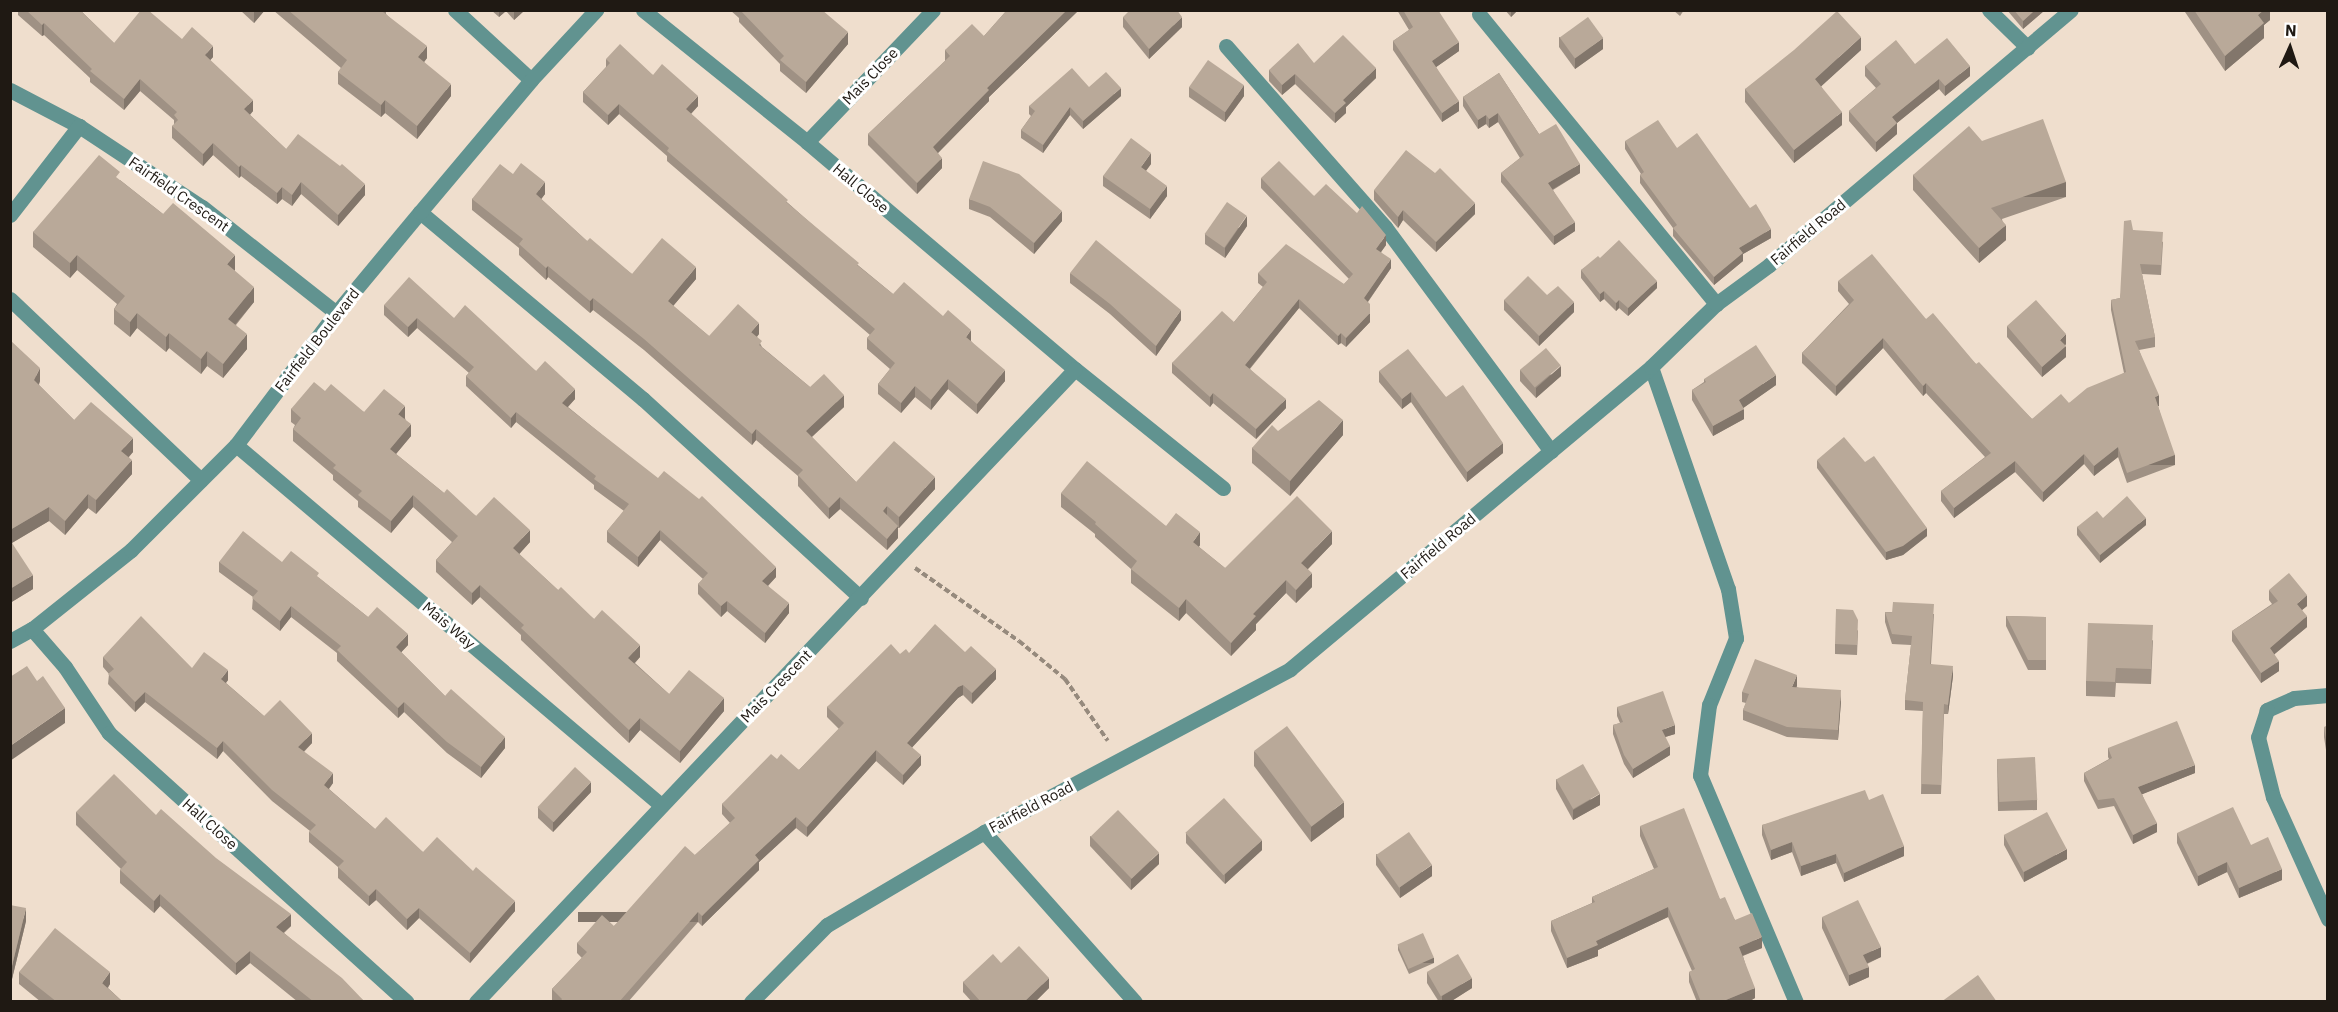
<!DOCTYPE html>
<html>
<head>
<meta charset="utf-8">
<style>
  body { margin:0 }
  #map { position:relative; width:2338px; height:1012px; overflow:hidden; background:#efdecd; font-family:"IBM Plex Sans",sans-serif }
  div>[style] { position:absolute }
  .path>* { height:4px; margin-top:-2px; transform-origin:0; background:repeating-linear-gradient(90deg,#968a7d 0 6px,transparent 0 9px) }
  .minor>* { height:15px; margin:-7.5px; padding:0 7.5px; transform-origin:7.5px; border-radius:7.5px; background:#619390 }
  .wall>* { inset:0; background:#9f9184 }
  .shaded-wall>* { inset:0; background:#82766b; transform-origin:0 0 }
  .building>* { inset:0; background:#b9a999; transform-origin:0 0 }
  span { translate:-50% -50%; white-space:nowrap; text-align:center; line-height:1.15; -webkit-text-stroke:6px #fff; paint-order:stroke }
  .street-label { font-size:15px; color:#1f1913 }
  .frame { position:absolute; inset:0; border:12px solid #1f1913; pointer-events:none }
  .north { position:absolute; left:2260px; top:18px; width:60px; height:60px; -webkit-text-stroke:4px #fff; paint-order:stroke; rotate:3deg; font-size:16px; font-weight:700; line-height:24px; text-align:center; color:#1f1913 }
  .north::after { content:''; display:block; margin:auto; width:21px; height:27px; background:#1f1913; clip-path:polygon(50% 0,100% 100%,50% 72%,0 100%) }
</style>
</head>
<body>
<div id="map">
  <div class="path">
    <i style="left:915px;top:568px;width:127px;rotate:35.1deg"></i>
    <i style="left:1019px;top:641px;width:60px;rotate:39.6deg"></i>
    <i style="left:1065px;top:679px;width:75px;rotate:55.3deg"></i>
  </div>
  <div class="minor">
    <i style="left:455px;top:10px;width:103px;rotate:42.6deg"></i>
    <i style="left:643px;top:10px;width:211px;rotate:38.8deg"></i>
    <i style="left:807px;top:142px;width:351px;rotate:40.3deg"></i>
    <i style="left:1075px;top:369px;width:190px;rotate:38.8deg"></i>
    <i style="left:1989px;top:10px;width:54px;rotate:44.3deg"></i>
    <i style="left:1479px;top:14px;width:375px;rotate:50.7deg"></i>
    <i style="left:1226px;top:46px;width:241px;rotate:48.7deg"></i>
    <i style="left:1385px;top:227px;width:279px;rotate:53.5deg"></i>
    <i style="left:10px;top:90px;width:78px;rotate:27.6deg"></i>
    <i style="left:79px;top:126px;width:147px;rotate:33.4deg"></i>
    <i style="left:202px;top:207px;width:171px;rotate:38.3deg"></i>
    <i style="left:807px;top:142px;width:182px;rotate:-46.3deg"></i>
    <i style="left:420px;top:212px;width:291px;rotate:40deg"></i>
    <i style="left:643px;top:399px;width:295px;rotate:42.4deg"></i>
    <i style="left:10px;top:215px;width:113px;rotate:-52.2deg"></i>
    <i style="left:10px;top:299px;width:263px;rotate:43.5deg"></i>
    <i style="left:1651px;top:367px;width:235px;rotate:70.9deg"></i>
    <i style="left:1728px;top:589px;width:50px;rotate:80.7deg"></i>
    <i style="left:1736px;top:638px;width:72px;rotate:111.9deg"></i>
    <i style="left:1709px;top:705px;width:71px;rotate:97.3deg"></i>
    <i style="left:1700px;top:775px;width:246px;rotate:67.1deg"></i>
    <i style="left:236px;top:445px;width:557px;rotate:40.27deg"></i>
    <i style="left:32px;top:629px;width:50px;rotate:49deg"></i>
    <i style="left:65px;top:667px;width:79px;rotate:56.3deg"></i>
    <i style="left:109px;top:733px;width:401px;rotate:42.1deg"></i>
    <i style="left:10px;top:641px;width:25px;rotate:-29deg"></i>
    <i style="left:32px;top:629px;width:127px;rotate:-38.6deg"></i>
    <i style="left:131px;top:550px;width:148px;rotate:-45deg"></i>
    <i style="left:236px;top:445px;width:166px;rotate:-52.9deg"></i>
    <i style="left:336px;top:313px;width:131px;rotate:-50.3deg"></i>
    <i style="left:420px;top:212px;width:172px;rotate:-49.9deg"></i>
    <i style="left:531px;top:80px;width:96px;rotate:-47.1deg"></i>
    <i style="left:2328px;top:695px;width:34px;rotate:175deg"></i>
    <i style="left:2294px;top:698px;width:30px;rotate:156deg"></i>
    <i style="left:2267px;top:710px;width:28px;rotate:108deg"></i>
    <i style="left:2258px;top:737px;width:62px;rotate:76deg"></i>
    <i style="left:2273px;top:797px;width:134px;rotate:65.7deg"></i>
    <i style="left:984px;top:832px;width:227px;rotate:48.4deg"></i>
    <i style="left:476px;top:1002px;width:871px;rotate:-46.58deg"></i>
    <i style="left:751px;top:1002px;width:108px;rotate:-45.4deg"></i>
    <i style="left:827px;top:925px;width:182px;rotate:-30.6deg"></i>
    <i style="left:984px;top:832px;width:347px;rotate:-28deg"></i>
    <i style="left:1290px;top:669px;width:471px;rotate:-39.9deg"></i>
    <i style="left:1651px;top:367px;width:91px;rotate:-44.1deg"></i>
    <i style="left:1716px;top:304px;width:66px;rotate:-36.3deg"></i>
    <i style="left:1769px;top:265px;width:395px;rotate:-40.2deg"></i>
  </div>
  <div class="wall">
    <i style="clip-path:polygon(18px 10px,80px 10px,114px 43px,182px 39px,213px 57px,210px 60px,253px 111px,250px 115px,286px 149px,365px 195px,338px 226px,301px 194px,292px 206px,282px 199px,277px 204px,241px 176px,239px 178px,213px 155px,203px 166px,172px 138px,172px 126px,174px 125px,174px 120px,140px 91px,124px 110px,90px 82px,90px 78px,44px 35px,42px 36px,18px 15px)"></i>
    <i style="clip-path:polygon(240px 10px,265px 10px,254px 23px)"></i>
    <i style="clip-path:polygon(273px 10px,386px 10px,386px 14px,427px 58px,424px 62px,451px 96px,417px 139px,385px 113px,381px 117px,338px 84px,338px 72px,341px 68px)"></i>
    <i style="clip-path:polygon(491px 10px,525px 10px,514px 20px,506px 11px,499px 17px)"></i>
    <i style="clip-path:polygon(730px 10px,822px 10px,848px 44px,806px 93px,780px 71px,780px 64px,739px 22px,739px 18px)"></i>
    <i style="clip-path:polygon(1007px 10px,1079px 10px,989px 97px,989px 101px,938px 153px,942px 168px,917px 194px,868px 145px,868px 134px,945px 61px,945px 50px,984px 36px)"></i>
    <i style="clip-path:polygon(1397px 10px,1438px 10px,1459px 51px,1436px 67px,1459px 111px,1442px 122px,1393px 50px,1393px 41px,1409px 30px)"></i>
    <i style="clip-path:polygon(1505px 10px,1518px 10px,1511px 17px)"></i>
    <i style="clip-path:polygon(1673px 10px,1684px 10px,1680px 16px)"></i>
    <i style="clip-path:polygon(2007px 10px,2045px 10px,2023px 29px)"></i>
    <i style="clip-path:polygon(2185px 10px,2270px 10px,2270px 20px,2264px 25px,2264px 38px,2225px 71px,2185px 12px)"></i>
    <i style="clip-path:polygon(1123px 17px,1182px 27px,1149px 59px,1123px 27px)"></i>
    <i style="clip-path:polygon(1559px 37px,1603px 49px,1575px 69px,1559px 47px)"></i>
    <i style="clip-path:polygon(1861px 50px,1821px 86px,1842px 125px,1794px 163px,1745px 102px,1745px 89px)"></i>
    <i style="clip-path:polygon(606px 59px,653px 75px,698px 106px,691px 114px,788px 203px,859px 266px,893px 294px,971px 340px,971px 341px,1005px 381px,977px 414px,948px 389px,931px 410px,915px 397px,901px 413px,878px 394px,878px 384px,890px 369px,867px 349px,867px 338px,870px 335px,667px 161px,667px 156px,619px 114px,608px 125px,583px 102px,583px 92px,606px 67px)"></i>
    <i style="clip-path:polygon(1314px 63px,1376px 78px,1346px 107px,1346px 113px,1335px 123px,1295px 84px,1282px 95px,1269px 81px,1269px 70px)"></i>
    <i style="clip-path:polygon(1915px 64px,1970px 76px,1945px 96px,1939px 89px,1897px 123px,1897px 134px,1876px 152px,1849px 121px,1849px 111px,1876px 88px,1865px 76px,1865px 66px)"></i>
    <i style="clip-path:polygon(1499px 73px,1539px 134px,1580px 173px,1553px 190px,1575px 231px,1554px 245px,1501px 182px,1501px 173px,1520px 158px,1498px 122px,1489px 128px,1486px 124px,1478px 129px,1463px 106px,1463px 97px)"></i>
    <i style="clip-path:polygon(1089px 87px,1121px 96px,1083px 129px,1070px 115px,1043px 153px,1021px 138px,1021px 130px,1031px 116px,1029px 114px,1029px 106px)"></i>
    <i style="clip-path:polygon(1189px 87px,1244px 96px,1225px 122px,1189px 97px)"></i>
    <i style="clip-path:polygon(1625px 141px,1677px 148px,1771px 238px,1743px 254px,1743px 261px,1714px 285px,1673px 236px,1673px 228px,1640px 183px,1640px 175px,1641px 174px,1625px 149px)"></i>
    <i style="clip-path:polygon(1982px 141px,2066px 197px,2002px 219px,2006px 240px,1979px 263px,1913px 190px,1913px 175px)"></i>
    <i style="clip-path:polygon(1151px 164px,1146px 171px,1167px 196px,1150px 219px,1103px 186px,1103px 176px)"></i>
    <i style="clip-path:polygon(513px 174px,545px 194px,541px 199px,587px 241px,632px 274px,696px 279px,673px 306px,709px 336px,759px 334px,757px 337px,762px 347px,810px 387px,844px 407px,812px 437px,856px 482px,935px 489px,899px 528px,898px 528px,898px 538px,887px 550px,840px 509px,829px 519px,798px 486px,798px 476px,756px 440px,752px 445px,644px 350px,593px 310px,590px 313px,548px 277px,546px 280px,519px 255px,519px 248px,472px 210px,472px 199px)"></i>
    <i style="clip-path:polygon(1261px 178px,1314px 196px,1386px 245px,1381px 252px,1391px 268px,1368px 302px,1370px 322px,1346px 347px,1341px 343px,1338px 345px,1299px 308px,1250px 369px,1286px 408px,1256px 439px,1213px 403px,1210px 407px,1172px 373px,1172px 363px,1234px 322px,1263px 287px,1258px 283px,1258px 273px,1344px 284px,1349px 279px,1261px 188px)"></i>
    <i style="clip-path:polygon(120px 180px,163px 214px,235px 270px,234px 270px,254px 302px,236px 325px,247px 349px,223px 378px,207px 366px,201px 374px,169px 348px,166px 352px,137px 328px,130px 337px,114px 324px,114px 309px,117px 304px,77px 270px,70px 278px,33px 247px,33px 232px)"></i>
    <i style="clip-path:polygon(1374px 190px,1475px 214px,1436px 252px,1403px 220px,1398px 228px,1374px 200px)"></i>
    <i style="clip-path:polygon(969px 199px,1062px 221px,1034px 254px,990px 217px,969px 209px)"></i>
    <i style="clip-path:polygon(1247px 226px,1225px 258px,1205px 244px,1205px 234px)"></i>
    <i style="clip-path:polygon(2133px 230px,2163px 242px,2161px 275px,2142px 274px,2155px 337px,2155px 347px,2139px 350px,2159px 406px,2158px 406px,2175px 465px,2127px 483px,2118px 457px,2094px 476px,2084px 464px,2043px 502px,2015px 472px,1954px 518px,1941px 501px,1941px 491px,1985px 457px,1926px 393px,1923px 396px,1883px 348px,1836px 396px,1802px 363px,1802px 353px,1849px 304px,1838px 291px,1838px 281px,1926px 319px,1976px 364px,2032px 419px,2069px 403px,2124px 373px,2111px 310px,2111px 300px,2120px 298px)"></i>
    <i style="clip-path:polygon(1600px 258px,1657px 288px,1628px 316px,1619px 308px,1616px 311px,1604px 299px,1600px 302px,1581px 278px,1581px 270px)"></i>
    <i style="clip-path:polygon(1070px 273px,1181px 320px,1156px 356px,1110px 314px,1070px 283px)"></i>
    <i style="clip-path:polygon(1547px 295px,1574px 312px,1539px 346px,1504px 310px,1504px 300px)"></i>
    <i style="clip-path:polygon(384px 305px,454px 318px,536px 371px,575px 399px,568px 407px,776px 577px,768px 586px,789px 613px,765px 643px,727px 611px,721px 617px,698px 594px,698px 584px,703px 579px,660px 540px,638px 567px,607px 542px,607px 531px,624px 511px,594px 489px,594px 485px,516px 422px,511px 428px,466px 386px,466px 376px,469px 373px,417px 328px,408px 337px,384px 315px)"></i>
    <i style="clip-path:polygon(2007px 326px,2066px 344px,2065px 346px,2066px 357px,2042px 377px,2007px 337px)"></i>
    <i style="clip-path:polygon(10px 340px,40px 381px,39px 385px,74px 420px,133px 452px,129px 457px,132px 474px,96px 514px,88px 508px,65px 535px,49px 521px,12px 543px,33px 589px,10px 603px)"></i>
    <i style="clip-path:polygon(1520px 370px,1561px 376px,1536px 398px,1520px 381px)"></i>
    <i style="clip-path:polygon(1379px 371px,1446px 397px,1503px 453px,1467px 482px,1411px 402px,1402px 409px,1379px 382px)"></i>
    <i style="clip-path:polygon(1704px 379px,1776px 385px,1743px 408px,1744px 419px,1713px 436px,1692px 400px,1692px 390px,1704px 382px)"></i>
    <i style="clip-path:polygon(325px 391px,364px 412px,405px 418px,411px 436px,396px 454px,444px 493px,476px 516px,530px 542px,519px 554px,558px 590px,594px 619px,640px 657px,635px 663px,669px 694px,724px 711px,680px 763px,640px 730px,629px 743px,521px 640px,521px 635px,480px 597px,472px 605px,436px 572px,436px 560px,452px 542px,413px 507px,391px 533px,358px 507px,358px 501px,333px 480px,333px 475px,293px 441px,293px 429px,295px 425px,291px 422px,291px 409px)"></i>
    <i style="clip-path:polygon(1278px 431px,1343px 435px,1290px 496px,1252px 463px,1252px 448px)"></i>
    <i style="clip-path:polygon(1817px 460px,1927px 536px,1903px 555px,1886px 560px,1817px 468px)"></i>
    <i style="clip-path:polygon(1061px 493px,1166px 526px,1200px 545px,1199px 547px,1225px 568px,1332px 544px,1308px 569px,1312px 587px,1296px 603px,1286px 593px,1256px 624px,1256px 630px,1231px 656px,1186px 613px,1179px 621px,1131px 583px,1131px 569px,1095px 537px,1095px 534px,1061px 507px)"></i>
    <i style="clip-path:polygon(2103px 518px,2146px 525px,2100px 563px,2077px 535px,2077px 527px)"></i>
    <i style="clip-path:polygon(219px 562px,282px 562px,319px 578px,368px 617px,408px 645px,401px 652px,445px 696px,505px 748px,481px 778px,447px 753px,404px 712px,398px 718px,337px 661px,337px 653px,291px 617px,280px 631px,252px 609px,253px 597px,219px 572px)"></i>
    <i style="clip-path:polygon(2269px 590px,2307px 606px,2302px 610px,2307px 627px,2274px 654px,2279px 671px,2261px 683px,2232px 641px,2232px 631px,2272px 604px,2269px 600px)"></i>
    <i style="clip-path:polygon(1885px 612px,1934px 614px,1931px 664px,1953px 676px,1948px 714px,1944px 714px,1941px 794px,1921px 794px,1923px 711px,1905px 710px,1905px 700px,1911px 645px,1892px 644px,1885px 622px)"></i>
    <i style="clip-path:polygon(2006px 616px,2046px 617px,2046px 670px,2028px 670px,2006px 626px)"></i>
    <i style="clip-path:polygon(1858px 630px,1857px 655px,1835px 654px,1835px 644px)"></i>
    <i style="clip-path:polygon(2153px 640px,2151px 684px,2116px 683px,2115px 697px,2086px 696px,2086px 681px)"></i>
    <i style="clip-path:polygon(965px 652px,996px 679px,972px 704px,963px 695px,958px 698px,912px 747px,921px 765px,903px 785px,876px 761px,807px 837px,796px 828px,759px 862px,759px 870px,702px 926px,698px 922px,628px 1002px,554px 1002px,552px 1000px,552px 989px,582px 958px,577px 953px,577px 943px,614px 926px,695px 855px,730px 823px,722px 814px,722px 804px,777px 759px,799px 770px,839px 729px,827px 717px,827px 707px,900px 654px,909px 653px)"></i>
    <i style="clip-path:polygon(103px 657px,192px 668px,228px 680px,226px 683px,264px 716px,312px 743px,304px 752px,333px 783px,329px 789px,375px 829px,423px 852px,515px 911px,470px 963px,419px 918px,407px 930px,376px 900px,369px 906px,338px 878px,338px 867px,309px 842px,309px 832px,310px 831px,272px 801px,223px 751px,217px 759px,145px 702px,135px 712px,108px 684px,109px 674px,103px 667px)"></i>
    <i style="clip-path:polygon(1797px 686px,1796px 687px,1841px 701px,1838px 740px,1787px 737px,1743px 720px,1743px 710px,1746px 703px,1742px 702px,1742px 692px)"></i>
    <i style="clip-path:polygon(1617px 707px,1675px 734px,1665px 737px,1670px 755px,1633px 778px,1624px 764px,1613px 734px,1613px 725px,1620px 723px,1617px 716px)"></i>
    <i style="clip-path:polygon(2328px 726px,2328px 763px,2324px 737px,2324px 727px)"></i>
    <i style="clip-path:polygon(2108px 748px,2195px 773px,2142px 794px,2157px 832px,2133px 844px,2114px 806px,2098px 809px,2084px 781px,2084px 773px,2109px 759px,2108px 757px)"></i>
    <i style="clip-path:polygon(1254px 751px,1344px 817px,1311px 842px,1254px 766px)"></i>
    <i style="clip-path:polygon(1997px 759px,2037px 800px,2037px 810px,1998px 811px)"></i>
    <i style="clip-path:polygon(1556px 779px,1600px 805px,1573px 820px,1556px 789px)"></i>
    <i style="clip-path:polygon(591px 792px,553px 832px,538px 818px,538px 808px)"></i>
    <i style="clip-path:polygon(1869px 800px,1904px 856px,1844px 882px,1836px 863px,1801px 876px,1792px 852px,1771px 860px,1762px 835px,1762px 825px)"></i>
    <i style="clip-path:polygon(76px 812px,156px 815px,291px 926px,284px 933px,365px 1002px,298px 1002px,250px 963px,236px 975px,160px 906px,154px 913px,120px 883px,120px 870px,121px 869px,76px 825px)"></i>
    <i style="clip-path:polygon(1640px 826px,1720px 899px,1735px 920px,1762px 948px,1743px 956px,1755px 998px,1748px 1002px,1697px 1002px,1689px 982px,1689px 972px,1692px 971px,1668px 917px,1598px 950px,1598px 956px,1567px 968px,1551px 931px,1551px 921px,1592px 903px,1592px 897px,1654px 869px,1640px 836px)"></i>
    <i style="clip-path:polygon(1186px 833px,1262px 850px,1225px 884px,1186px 843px)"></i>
    <i style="clip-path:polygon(2177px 833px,2251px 845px,2282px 880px,2239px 898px,2227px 872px,2198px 886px,2177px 843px)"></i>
    <i style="clip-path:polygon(2004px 835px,2067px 859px,2024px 882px,2004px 845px)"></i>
    <i style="clip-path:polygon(1090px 836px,1159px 864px,1131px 890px,1090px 846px)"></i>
    <i style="clip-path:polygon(1376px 854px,1432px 876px,1400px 898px,1376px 865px)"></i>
    <i style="clip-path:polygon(10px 905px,26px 921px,12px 979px,10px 977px)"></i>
    <i style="clip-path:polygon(1822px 917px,1881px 957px,1867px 964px,1869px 977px,1849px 986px,1822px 928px)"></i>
    <i style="clip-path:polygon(1398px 945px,1434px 963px,1409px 974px,1398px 950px)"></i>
    <i style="clip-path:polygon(1001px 963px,1049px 988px,1035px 1002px,972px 1002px,963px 992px,963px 982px)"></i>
    <i style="clip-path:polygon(19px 972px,110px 984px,108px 988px,123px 1002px,41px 1002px,19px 984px)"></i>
    <i style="clip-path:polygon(1427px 972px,1472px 988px,1450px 1002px,1439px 1002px,1427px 983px)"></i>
  </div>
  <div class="shaded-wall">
    <i style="clip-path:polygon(254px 10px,265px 10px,254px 23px)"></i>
    <i style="clip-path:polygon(499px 10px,506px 10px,506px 11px,499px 17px)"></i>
    <i style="clip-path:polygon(514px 10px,525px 10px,514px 20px)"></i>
    <i style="clip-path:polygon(1067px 10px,1079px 10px,989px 97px,989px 101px,933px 158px,933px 147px,987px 88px)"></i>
    <i style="clip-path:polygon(1511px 10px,1518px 10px,1511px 17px)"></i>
    <i style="clip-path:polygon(2035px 10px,2045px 10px,2023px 29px,2023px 21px)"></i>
    <i style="clip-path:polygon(2264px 10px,2270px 10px,2270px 20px,2264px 25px,2264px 38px,2225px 71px,2225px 56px,2258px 15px)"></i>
    <i style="clip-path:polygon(1182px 17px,1182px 27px,1149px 59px,1149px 49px)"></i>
    <i style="clip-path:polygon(44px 23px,44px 35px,42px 36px,42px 25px)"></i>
    <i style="clip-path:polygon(848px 32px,848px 44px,806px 93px,806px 82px)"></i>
    <i style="clip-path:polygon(1861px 37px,1861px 50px,1815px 92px,1815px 79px)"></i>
    <i style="clip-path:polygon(1603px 38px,1603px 49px,1575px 69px,1575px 58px)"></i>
    <i style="clip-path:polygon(1459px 42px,1459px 51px,1432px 70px,1432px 61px)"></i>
    <i style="clip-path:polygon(213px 46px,213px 57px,205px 66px,205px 55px)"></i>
    <i style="clip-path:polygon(427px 46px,427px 58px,418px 70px,418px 57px)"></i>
    <i style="clip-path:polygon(1970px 66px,1970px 76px,1945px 96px,1945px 86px)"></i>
    <i style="clip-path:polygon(1376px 68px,1376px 78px,1346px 107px,1346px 113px,1335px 123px,1335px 113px,1343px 100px)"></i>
    <i style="clip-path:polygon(1295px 74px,1295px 84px,1282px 95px,1282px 85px)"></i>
    <i style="clip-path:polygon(140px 79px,140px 91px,124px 110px,124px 99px)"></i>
    <i style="clip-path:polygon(1939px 79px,1939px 89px,1892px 127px,1892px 117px)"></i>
    <i style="clip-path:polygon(451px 84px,451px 96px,417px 139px,417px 126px)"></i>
    <i style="clip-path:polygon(1244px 85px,1244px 96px,1225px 122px,1225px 112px)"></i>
    <i style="clip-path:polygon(1121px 88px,1121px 96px,1083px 129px,1083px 121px)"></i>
    <i style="clip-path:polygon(698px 96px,698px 106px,686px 119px,686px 109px)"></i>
    <i style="clip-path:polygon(253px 100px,253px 111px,244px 121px,244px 109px)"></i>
    <i style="clip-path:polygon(385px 100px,385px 113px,381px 117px,381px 105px)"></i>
    <i style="clip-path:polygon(1459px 101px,1459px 111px,1442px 122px,1442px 113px)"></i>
    <i style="clip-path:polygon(619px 104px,619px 114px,608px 125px,608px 115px)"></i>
    <i style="clip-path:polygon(1070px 107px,1070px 115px,1043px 153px,1043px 145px)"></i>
    <i style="clip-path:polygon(1842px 112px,1842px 125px,1794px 163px,1794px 150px)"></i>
    <i style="clip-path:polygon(1498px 113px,1498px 122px,1489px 128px,1489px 119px)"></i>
    <i style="clip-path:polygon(1486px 115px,1486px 124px,1478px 129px,1478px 120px)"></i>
    <i style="clip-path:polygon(1897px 123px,1897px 134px,1876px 152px,1876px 142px)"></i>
    <i style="clip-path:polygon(213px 143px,213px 155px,203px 166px,203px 154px)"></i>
    <i style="clip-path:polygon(1151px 153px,1151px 164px,1141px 177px,1141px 167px)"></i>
    <i style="clip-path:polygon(942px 158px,942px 168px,917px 194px,917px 183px)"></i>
    <i style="clip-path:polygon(1580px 164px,1580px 173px,1548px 192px,1548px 183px)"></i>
    <i style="clip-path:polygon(241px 165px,241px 176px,239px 178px,239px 167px)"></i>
    <i style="clip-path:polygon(301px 182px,301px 194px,292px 206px,292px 195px)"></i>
    <i style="clip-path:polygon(545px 182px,545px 194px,536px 206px,536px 194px)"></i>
    <i style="left:2066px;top:182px;width:15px;height:79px;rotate:90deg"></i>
    <i style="clip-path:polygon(365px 184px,365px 195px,338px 226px,338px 215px)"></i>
    <i style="clip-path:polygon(1167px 186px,1167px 196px,1150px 219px,1150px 209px)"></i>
    <i style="clip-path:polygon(282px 187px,282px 199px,277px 204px,277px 193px)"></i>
    <i style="clip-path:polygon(1475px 203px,1475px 214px,1436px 252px,1436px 242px)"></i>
    <i style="clip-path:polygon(1403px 210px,1403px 220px,1398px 228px,1398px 217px)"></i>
    <i style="clip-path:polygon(1062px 211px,1062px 221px,1034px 254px,1034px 243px)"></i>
    <i style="clip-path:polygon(1247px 216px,1247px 226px,1225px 258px,1225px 248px)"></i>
    <i style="clip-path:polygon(1575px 222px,1575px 231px,1554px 245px,1554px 236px)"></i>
    <i style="clip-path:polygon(2006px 225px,2006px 240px,1979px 263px,1979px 248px)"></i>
    <i style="clip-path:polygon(1771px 229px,1771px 238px,1743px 254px,1743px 261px,1714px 285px,1714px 277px,1739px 248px)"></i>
    <i style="clip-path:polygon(1386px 235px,1386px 245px,1376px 259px,1376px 249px)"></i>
    <i style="clip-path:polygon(77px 255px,77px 270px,70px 278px,70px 263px)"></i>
    <i style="clip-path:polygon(235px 255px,235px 270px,227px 279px,227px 264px)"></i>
    <i style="clip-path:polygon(1391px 259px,1391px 268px,1364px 307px,1364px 298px)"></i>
    <i style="clip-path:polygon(548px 266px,548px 277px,546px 280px,546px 268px)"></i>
    <i style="clip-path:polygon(696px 267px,696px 279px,668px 312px,668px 301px)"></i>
    <i style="clip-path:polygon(1657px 281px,1657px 288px,1628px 316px,1628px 308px)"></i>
    <i style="clip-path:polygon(254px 287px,254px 302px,228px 333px,228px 319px)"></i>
    <i style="clip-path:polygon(1604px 291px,1604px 299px,1600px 302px,1600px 294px)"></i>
    <i style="clip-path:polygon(593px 298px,593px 310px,590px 313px,590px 301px)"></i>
    <i style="clip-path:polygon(1299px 299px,1299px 308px,1245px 374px,1245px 365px)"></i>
    <i style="clip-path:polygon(1619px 300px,1619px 308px,1616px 311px,1616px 303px)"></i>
    <i style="clip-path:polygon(1574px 302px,1574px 312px,1539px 346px,1539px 336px)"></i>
    <i style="clip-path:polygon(1181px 310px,1181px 320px,1156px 356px,1156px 346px)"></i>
    <i style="clip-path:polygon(137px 313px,137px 328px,130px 337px,130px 322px)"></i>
    <i style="clip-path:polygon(1370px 313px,1370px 322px,1346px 347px,1346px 338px)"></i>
    <i style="clip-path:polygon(417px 318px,417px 328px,408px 337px,408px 327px)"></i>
    <i style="clip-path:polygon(759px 323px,759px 334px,751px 343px,751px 332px)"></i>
    <i style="clip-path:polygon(971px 330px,971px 340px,966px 347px,966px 337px)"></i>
    <i style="clip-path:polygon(169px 333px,169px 348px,166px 352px,166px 337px)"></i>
    <i style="clip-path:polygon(1341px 333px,1341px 343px,1338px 345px,1338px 336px)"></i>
    <i style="clip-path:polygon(247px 334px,247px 349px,223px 378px,223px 364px)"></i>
    <i style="clip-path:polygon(2066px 334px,2066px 344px,2060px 350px,2060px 340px)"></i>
    <i style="clip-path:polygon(1883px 338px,1883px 348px,1836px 396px,1836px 386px)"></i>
    <i style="clip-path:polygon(2066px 346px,2066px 357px,2042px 377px,2042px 367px)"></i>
    <i style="clip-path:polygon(207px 351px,207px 366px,201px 374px,201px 359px)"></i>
    <i style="clip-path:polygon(1561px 366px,1561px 376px,1536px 398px,1536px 388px)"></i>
    <i style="clip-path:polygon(40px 368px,40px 381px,34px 394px,34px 380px)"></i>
    <i style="clip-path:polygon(1005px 370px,1005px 381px,977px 414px,977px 404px)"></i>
    <i style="clip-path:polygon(1776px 375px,1776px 385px,1739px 411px,1739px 400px)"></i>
    <i style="clip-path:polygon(948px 379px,948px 389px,931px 410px,931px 400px)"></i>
    <i style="clip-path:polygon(1926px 383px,1926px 393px,1923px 396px,1923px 386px)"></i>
    <i style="clip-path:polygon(915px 386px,915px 397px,901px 413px,901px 403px)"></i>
    <i style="clip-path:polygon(575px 389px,575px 399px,562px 413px,562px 403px)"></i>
    <i style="clip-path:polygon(1411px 392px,1411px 402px,1402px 409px,1402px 399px)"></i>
    <i style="clip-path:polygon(1213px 393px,1213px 403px,1210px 407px,1210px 397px)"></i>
    <i style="clip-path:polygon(844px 395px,844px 407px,806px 442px,806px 431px)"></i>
    <i style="clip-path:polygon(2159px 395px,2159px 406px,2155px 407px,2155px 397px)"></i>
    <i style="clip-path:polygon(1286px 399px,1286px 408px,1256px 439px,1256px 429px)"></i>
    <i style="clip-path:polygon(405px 406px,405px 418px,398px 426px,398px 414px)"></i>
    <i style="clip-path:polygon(1744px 409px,1744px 419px,1713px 436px,1713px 426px)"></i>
    <i style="clip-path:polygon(516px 412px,516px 422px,511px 428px,511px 418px)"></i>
    <i style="clip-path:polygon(1343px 420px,1343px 435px,1290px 496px,1290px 481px)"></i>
    <i style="clip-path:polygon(411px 424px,411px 436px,390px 461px,390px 449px)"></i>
    <i style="clip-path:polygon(756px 429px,756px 440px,752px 445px,752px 434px)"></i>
    <i style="clip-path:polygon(133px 438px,133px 452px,121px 465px,121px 451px)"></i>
    <i style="clip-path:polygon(1503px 443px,1503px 453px,1467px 482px,1467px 472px)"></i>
    <i style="clip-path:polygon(2118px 447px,2118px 457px,2094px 476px,2094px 466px)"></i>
    <i style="clip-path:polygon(2084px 454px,2084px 464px,2043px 502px,2043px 492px)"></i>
    <i style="left:2175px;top:455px;width:10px;height:51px;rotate:90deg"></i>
    <i style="clip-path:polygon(132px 460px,132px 474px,96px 514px,96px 500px)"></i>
    <i style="clip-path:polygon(2015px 461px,2015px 472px,1954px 518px,1954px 508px)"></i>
    <i style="clip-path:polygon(935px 477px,935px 489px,899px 528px,899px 517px)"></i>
    <i style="clip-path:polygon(88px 494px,88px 508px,65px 535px,65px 521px)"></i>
    <i style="clip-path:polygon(413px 495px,413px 507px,391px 533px,391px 521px)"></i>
    <i style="clip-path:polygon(840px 497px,840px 509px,829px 519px,829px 508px)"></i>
    <i style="clip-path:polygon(887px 506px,887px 518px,883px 511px)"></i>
    <i style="clip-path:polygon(49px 507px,49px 521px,10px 544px,10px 530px)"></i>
    <i style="clip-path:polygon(2146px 518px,2146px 525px,2100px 563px,2100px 555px)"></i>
    <i style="clip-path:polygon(898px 526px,898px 538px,887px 550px,887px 539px)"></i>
    <i style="clip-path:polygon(1927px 528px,1927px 536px,1903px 555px,1886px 560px,1886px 552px)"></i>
    <i style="clip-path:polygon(530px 530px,530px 542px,513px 561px,513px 548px)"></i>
    <i style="clip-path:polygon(660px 530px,660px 540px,638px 567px,638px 557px)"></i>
    <i style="clip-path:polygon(1332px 531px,1332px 544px,1301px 576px,1301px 563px)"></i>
    <i style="clip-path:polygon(1200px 532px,1200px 545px,1193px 555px,1193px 542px)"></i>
    <i style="clip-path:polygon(776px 567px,776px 577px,762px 592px,762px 581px)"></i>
    <i style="clip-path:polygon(1312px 573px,1312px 587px,1296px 603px,1296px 590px)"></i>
    <i style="clip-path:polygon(33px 575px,33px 589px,10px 603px,10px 589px)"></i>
    <i style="clip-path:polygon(1286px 580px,1286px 593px,1256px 624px,1256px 630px,1231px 656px,1231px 643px,1253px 614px)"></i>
    <i style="clip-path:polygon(480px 585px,480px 597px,472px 605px,472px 593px)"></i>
    <i style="clip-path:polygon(2307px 595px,2307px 606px,2297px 614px,2297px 604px)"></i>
    <i style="clip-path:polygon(1186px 599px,1186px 613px,1179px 621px,1179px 608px)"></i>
    <i style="clip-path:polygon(727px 601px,727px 611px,721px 617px,721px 606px)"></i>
    <i style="clip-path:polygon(789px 603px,789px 613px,765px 643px,765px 633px)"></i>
    <i style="clip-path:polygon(291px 606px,291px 617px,280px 631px,280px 621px)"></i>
    <i style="clip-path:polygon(2307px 616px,2307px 627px,2270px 658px,2270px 648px)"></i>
    <i style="clip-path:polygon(408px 634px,408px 645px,396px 658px,396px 647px)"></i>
    <i style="clip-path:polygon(640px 645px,640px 657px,628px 670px,628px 658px)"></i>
    <i style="clip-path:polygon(2279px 661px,2279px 671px,2261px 683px,2261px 673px)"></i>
    <i style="clip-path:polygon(1953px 666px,1953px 676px,1948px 714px,1948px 705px)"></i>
    <i style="clip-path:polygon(996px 669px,996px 679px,972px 704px,972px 693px)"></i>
    <i style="clip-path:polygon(228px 670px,228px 680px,221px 689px,221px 679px)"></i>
    <i style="clip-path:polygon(1797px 675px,1797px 686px,1792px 697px,1792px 687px)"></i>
    <i style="clip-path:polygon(963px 685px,963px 695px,958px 698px,907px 753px,907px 743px,958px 687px)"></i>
    <i style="clip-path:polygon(1841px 690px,1841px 701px,1838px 740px,1838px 730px)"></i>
    <i style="clip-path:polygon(145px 692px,145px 702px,135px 712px,135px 702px)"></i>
    <i style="clip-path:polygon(724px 698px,724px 711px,680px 763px,680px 751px)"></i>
    <i style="clip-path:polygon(404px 702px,404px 712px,398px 718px,398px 708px)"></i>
    <i style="clip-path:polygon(65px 708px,65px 723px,10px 761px,10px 746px)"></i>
    <i style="clip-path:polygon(640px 718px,640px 730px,629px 743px,629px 730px)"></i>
    <i style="clip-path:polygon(1675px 725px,1675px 734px,1662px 738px,1662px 730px)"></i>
    <i style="clip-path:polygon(312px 733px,312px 743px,298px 757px,298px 747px)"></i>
    <i style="clip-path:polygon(505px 737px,505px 748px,481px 778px,481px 767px)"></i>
    <i style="clip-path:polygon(223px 741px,223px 751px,217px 759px,217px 748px)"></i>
    <i style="clip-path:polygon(1670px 746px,1670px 755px,1633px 778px,1633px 769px)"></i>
    <i style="clip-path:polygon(876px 750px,876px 761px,807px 837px,807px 827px)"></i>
    <i style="clip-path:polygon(921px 755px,921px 765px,903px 785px,903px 775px)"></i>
    <i style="clip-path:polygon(2195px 765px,2195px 773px,2138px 796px,2138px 787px)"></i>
    <i style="clip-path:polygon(333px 773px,333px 783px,324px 795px,324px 785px)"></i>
    <i style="clip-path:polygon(591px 782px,591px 792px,553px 832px,553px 822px)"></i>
    <i style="clip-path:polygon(1600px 794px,1600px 805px,1573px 820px,1573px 810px)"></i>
    <i style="clip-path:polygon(1344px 802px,1344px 817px,1311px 842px,1311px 827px)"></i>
    <i style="clip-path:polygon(796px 817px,796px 828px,759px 862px,759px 870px,702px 926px,702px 916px,755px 855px)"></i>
    <i style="clip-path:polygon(2157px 823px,2157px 832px,2133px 844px,2133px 835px)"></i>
    <i style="clip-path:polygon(1262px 840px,1262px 850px,1225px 884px,1225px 874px)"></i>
    <i style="clip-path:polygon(1792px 842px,1792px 852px,1771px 860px,1771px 850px)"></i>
    <i style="clip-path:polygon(1904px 846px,1904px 856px,1844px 882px,1844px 873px)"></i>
    <i style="clip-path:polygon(2067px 849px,2067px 859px,2024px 882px,2024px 872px)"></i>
    <i style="clip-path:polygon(1159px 853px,1159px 864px,1131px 890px,1131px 879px)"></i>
    <i style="clip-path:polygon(1836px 854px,1836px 863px,1801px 876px,1801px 866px)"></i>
    <i style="clip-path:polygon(2227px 862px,2227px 872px,2198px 886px,2198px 876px)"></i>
    <i style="clip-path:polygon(1432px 865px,1432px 876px,1400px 898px,1400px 887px)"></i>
    <i style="clip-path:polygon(2282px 869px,2282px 880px,2239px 898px,2239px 888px)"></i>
    <i style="clip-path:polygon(376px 889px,376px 900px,369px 906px,369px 896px)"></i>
    <i style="clip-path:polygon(160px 894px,160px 906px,154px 913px,154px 901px)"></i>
    <i style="clip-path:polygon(515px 901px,515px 911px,470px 963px,470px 953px)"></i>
    <i style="clip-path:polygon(1668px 907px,1668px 917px,1598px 950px,1598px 956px,1567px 968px,1567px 958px,1596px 941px)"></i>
    <i style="clip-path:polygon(26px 908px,26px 921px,12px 979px,12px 966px)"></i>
    <i style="clip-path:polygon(419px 908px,419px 918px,407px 930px,407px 919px)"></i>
    <i style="left:698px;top:912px;width:10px;height:120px;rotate:90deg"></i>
    <i style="clip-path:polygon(291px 914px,291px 926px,276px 939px,276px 927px)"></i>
    <i style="clip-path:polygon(1762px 937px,1762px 948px,1739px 957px,1739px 947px)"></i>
    <i style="clip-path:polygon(1881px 947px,1881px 957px,1863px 965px,1863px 955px)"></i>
    <i style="clip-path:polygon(250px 951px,250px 963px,236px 975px,236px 963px)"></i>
    <i style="left:1434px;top:958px;width:5px;height:27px;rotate:90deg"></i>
    <i style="clip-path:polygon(1869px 967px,1869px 977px,1849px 986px,1849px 975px)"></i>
    <i style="clip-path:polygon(110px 972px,110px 984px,102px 995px,102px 983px)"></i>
    <i style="clip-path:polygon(1049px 978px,1049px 988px,1035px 1002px,1024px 1002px)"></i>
    <i style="clip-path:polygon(1472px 978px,1472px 988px,1450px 1002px,1442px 1002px,1442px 996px)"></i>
    <i style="clip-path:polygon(1755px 988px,1755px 998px,1748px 1002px,1721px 1002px)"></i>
  </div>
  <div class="building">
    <i style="clip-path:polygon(26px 10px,80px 10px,114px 43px,141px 10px,148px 10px,182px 39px,192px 27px,213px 46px,205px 55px,253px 100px,244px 109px,286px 149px,298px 134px,340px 166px,342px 164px,365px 184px,338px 215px,301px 182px,292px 195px,282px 187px,277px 193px,241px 165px,239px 167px,213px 143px,203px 154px,172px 126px,178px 120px,174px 115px,177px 112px,140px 79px,124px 99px,90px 71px,92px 69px,44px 23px,42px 25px)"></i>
    <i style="clip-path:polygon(288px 10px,384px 10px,383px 12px,427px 46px,418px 57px,451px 84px,417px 126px,385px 100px,381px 105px,338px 72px,347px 60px)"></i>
    <i style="clip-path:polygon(740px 10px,822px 10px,848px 32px,806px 82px,780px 60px,784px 56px)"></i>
    <i style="clip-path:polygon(1007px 10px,1067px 10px,987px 88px,989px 90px,933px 147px,942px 158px,917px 183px,868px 134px,950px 56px,945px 50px,972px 24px,984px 36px)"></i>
    <i style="clip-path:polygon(1130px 10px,1177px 10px,1182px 17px,1149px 49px,1123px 17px)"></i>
    <i style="clip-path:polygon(1403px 10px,1438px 10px,1459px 42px,1432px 61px,1459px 101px,1442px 113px,1393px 41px,1413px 27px)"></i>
    <i style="clip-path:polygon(2014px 10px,2035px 10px,2023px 21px)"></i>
    <i style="clip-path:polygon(2194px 10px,2264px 10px,2258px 15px,2264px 23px,2225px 56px)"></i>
    <i style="clip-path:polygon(1837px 11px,1861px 37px,1815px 79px,1842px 112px,1794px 150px,1745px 89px,1794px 50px)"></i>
    <i style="left:1588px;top:17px;width:26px;height:35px;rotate:54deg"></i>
    <i style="clip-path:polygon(1343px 35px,1376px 68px,1343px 100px,1346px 103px,1335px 113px,1295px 74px,1282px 85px,1269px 70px,1298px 43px,1314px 63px)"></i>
    <i style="clip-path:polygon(1947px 38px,1970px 66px,1945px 86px,1939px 79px,1892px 117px,1897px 123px,1876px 142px,1849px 111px,1881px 84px,1865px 66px,1896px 40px,1915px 64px)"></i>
    <i style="clip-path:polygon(620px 44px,653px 75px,662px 64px,698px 96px,686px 109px,788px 200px,786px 202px,859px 263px,857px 265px,893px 294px,904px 282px,943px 316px,948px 310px,971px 330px,966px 337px,1005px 370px,977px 404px,948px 379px,931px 400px,915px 386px,901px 403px,878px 384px,895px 363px,867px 338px,875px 329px,667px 151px,669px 148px,619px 104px,608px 115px,583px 92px,610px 63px,606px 59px)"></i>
    <i style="left:1208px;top:60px;width:44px;height:33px;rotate:35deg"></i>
    <i style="clip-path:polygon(1072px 68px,1089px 87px,1106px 72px,1121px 88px,1083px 121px,1070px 107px,1043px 145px,1021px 130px,1035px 111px,1029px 106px)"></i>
    <i style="clip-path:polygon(1499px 73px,1539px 134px,1556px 124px,1580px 164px,1548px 183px,1575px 222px,1554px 236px,1501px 173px,1524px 155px,1498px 113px,1489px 119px,1486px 115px,1478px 120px,1463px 97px)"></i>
    <i style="clip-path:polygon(2043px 119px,2066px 182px,1991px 208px,2006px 225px,1979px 248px,1913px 175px,1969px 126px,1982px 141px)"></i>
    <i style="clip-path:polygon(1658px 120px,1677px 148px,1697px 133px,1750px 208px,1756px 204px,1771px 229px,1739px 248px,1743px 253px,1714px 277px,1673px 228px,1677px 225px,1640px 175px,1644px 172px,1625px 141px)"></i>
    <i style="clip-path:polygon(1131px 138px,1151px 153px,1141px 167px,1167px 186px,1150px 209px,1103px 176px)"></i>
    <i style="clip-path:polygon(1406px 150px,1435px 173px,1440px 168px,1475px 203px,1436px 242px,1403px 210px,1398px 217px,1374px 190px)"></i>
    <i style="clip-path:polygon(99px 155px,120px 172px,116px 177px,163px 214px,173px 203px,235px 255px,227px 264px,254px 287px,228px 319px,247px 334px,223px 364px,207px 351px,201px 359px,169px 333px,166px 337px,137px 313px,130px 322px,114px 309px,125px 296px,77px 255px,70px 263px,33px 232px)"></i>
    <i style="clip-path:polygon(983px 161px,1019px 174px,1062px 211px,1034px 243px,990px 207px,969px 199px)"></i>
    <i style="clip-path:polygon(1279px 161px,1314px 196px,1326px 184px,1357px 213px,1362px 206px,1386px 235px,1376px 249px,1391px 259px,1364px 298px,1370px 304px,1370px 313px,1346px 338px,1341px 333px,1338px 336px,1299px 299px,1245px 365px,1286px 399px,1256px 429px,1213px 393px,1210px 397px,1172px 363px,1222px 311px,1234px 322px,1267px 282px,1258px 273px,1286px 244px,1344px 284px,1353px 274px,1261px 178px)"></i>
    <i style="clip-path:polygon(521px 163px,545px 182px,536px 194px,587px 241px,590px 238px,632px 274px,662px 238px,696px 267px,668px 301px,709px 336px,738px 304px,759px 323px,751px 332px,762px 341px,759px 345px,810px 387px,824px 374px,844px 395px,806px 431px,856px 482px,894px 441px,935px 477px,899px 517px,887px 506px,883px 511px,898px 526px,887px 539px,840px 497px,829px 508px,798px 475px,803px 470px,756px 429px,752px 434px,644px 339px,593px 298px,590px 301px,548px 266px,546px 268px,519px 244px,523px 239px,472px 199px,500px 164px,513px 174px)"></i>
    <i style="left:1227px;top:202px;width:24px;height:39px;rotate:35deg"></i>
    <i style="clip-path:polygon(2131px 220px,2133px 230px,2163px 232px,2161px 265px,2140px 264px,2155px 337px,2135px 341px,2159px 395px,2155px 397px,2175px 455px,2127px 473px,2118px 447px,2094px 466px,2084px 454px,2043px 492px,2015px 461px,1954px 508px,1941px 491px,1991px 453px,1926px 383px,1923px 386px,1883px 338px,1836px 386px,1802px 353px,1854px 300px,1838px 281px,1872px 254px,1926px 319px,1933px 313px,1976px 364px,1979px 362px,2032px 419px,2061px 394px,2069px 403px,2087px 388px,2126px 372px,2111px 300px,2120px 298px,2124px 221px)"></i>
    <i style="clip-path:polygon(1096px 240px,1181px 310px,1156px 346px,1110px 304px,1070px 273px)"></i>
    <i style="clip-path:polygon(1619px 240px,1657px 281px,1628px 308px,1619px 300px,1616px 303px,1604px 291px,1600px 294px,1581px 270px,1598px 256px,1600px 258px)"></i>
    <i style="clip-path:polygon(1528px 276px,1547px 295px,1558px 286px,1574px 302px,1539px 336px,1504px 300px)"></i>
    <i style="clip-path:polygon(409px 277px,454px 318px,465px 305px,536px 371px,545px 361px,575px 389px,562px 403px,658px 478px,664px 471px,699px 499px,702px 496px,776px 567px,762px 581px,789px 603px,765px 633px,727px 601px,721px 606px,698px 584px,708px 573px,660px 530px,638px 557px,607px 531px,629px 504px,594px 479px,596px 476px,516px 412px,511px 418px,466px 376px,474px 367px,417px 318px,408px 327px,384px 305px)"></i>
    <i style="clip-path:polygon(2036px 300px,2066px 334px,2060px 340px,2066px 346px,2042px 367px,2007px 326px)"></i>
    <i style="clip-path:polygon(10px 340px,40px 368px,34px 380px,74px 420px,91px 402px,133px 438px,121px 451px,132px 460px,96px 500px,88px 494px,65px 521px,49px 507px,10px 530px)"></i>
    <i style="clip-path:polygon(1756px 345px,1776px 375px,1739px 400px,1744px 409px,1713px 426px,1692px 390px,1706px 382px,1704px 379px)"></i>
    <i style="left:1546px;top:348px;width:23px;height:34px;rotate:50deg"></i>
    <i style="clip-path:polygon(1408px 349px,1446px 397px,1463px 385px,1503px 443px,1467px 472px,1411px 392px,1402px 399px,1379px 371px)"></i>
    <i style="clip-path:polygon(314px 382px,325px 391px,331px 384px,364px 412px,384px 389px,405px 406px,398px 414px,411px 424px,390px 449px,444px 493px,447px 489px,476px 516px,494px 497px,530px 530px,513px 548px,558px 590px,561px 587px,594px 619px,602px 610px,640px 645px,628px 658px,669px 694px,689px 670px,724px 698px,680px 751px,640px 718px,629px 730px,521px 628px,524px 625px,480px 585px,472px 593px,436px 560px,458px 536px,413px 495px,391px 521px,358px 495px,362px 491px,333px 468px,336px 465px,293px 429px,301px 418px,291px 409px)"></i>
    <i style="clip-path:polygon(1319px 400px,1343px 420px,1290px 481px,1252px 448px,1272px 425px,1278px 431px)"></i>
    <i style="clip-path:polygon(1844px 437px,1865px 462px,1874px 456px,1927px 528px,1903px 546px,1886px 552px,1817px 460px)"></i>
    <i style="clip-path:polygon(1087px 461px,1166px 526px,1176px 513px,1200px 532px,1193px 542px,1225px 568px,1297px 496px,1332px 531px,1301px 563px,1312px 573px,1296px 590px,1286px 580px,1253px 614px,1256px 616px,1231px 643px,1186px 599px,1179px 608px,1131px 569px,1137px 561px,1095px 524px,1096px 522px,1061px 493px)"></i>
    <i style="clip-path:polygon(2127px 496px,2146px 518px,2100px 555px,2077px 527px,2097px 511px,2103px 518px)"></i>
    <i style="clip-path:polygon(243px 531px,282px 562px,291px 551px,319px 573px,317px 576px,368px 617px,377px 607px,408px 634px,396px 647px,445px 696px,451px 689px,505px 737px,481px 767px,447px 742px,404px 702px,398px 708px,337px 650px,341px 646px,291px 606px,280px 621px,252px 598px,258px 591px,219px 562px)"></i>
    <i style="clip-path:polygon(10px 540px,33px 575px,10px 589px)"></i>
    <i style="clip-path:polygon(2289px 573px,2307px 595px,2297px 604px,2307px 616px,2270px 648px,2279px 661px,2261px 673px,2232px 631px,2278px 601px,2269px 590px)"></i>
    <i style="clip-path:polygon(1893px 602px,1934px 604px,1930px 664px,1953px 666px,1948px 705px,1944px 704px,1941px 785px,1921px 784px,1923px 702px,1905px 700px,1912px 636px,1892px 634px,1885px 612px,1892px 613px)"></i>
    <i style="clip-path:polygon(1836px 609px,1853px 610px,1858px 620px,1857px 645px,1835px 644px)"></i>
    <i style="clip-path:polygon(141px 616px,192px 668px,204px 652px,228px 670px,221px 679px,264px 716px,280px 700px,312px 733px,298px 747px,333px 773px,324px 785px,375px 829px,386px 817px,423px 852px,437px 837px,473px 871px,476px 867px,515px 901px,470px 953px,419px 908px,407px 919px,376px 889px,369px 896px,338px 867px,344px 861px,309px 832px,316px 825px,272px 790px,223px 741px,217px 748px,145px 692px,135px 702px,108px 674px,114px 669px,103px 657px)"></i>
    <i style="clip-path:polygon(2006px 616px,2046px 617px,2046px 660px,2028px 660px)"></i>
    <i style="clip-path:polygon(2088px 623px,2153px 625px,2151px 669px,2116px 668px,2115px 682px,2086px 681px)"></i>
    <i style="clip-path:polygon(935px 624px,965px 652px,971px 646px,996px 669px,972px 693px,963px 685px,958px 687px,907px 743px,921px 755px,903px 775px,876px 750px,807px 827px,796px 817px,755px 855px,759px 860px,702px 916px,698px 912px,619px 1002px,560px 1002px,562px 999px,552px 989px,587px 952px,577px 943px,602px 915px,614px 926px,685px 846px,695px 855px,735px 818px,722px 804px,771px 754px,777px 759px,781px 754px,799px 770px,844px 723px,827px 707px,891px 644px,900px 654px,906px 649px,909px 653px)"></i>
    <i style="clip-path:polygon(1755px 659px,1797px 675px,1792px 687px,1841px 690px,1838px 730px,1787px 727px,1743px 710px,1749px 694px,1742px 692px)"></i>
    <i style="clip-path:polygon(27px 666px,37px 681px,43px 676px,65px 708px,10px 746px,10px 677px)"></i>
    <i style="clip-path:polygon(1663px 691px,1675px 725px,1662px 730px,1670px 746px,1633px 769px,1624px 755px,1613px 725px,1623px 722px,1617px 707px)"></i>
    <i style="clip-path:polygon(2177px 721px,2195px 765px,2138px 787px,2157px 823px,2133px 835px,2114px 798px,2098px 800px,2084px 773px,2112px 758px,2108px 748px)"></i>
    <i style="left:1287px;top:726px;width:95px;height:41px;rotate:53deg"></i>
    <i style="clip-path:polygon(2328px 726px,2328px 752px,2324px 727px)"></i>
    <i style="left:2035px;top:757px;width:43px;height:38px;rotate:87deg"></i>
    <i style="left:1583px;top:764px;width:34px;height:31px;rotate:60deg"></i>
    <i style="left:575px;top:767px;width:22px;height:55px;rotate:43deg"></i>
    <i style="clip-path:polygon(114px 774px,156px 815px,161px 809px,216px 858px,291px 914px,276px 927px,342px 978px,365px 1002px,314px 1002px,250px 951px,236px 963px,160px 894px,154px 901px,120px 870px,127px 862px,76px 812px)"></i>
    <i style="clip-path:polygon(1865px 790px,1869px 800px,1883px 794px,1904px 846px,1844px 873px,1836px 854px,1801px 866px,1792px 842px,1771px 850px,1762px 825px)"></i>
    <i style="left:1224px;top:798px;width:57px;height:52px;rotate:48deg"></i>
    <i style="clip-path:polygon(2233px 807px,2251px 845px,2268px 837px,2282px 869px,2239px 888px,2227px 862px,2198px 876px,2177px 833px)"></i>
    <i style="clip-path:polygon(1684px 808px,1720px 899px,1725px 897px,1735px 920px,1752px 913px,1762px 937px,1739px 947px,1755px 988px,1721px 1002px,1701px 1002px,1689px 972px,1695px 969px,1668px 907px,1596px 941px,1598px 945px,1567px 958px,1551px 921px,1595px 902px,1592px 897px,1658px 867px,1640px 826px)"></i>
    <i style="left:1118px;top:810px;width:59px;height:38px;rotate:46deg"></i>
    <i style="left:2047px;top:812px;width:42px;height:49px;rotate:62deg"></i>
    <i style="left:1409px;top:832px;width:40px;height:40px;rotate:55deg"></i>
    <i style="clip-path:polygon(1858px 900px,1881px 947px,1863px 955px,1869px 967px,1849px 975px,1822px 917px)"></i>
    <i style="clip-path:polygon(10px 905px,26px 908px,12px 966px,10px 965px)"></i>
    <i style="clip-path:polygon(55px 928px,110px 972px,102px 983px,123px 1002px,57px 1002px,19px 972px)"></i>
    <i style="left:1423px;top:933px;width:27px;height:28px;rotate:66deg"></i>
    <i style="clip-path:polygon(1019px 946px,1049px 978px,1024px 1002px,981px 1002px,963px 982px,993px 954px,1001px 963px)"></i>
    <i style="left:1458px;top:954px;width:28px;height:36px;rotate:60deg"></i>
    <i style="clip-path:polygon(1978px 975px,1997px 1002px,1941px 1002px)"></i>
  </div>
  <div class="street-label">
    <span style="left:870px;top:76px;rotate:-46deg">Mais Close</span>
    <span style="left:861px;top:188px;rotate:40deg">Hall Close</span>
    <span style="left:179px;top:194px;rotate:35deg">Fairfield Crescent</span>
    <span style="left:1808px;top:232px;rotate:-40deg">Fairfield Road</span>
    <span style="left:317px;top:340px;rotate:-52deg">Fairfield Boulevard</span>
    <span style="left:1438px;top:546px;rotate:-40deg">Fairfield Road</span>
    <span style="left:449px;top:625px;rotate:40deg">Mais Way</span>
    <span style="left:776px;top:686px;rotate:-46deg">Mais Crescent</span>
    <span style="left:1031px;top:807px;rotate:-28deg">Fairfield Road</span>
    <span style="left:210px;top:824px;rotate:42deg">Hall Close</span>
  </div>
  <div class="frame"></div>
  <div class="north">N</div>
</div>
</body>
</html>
